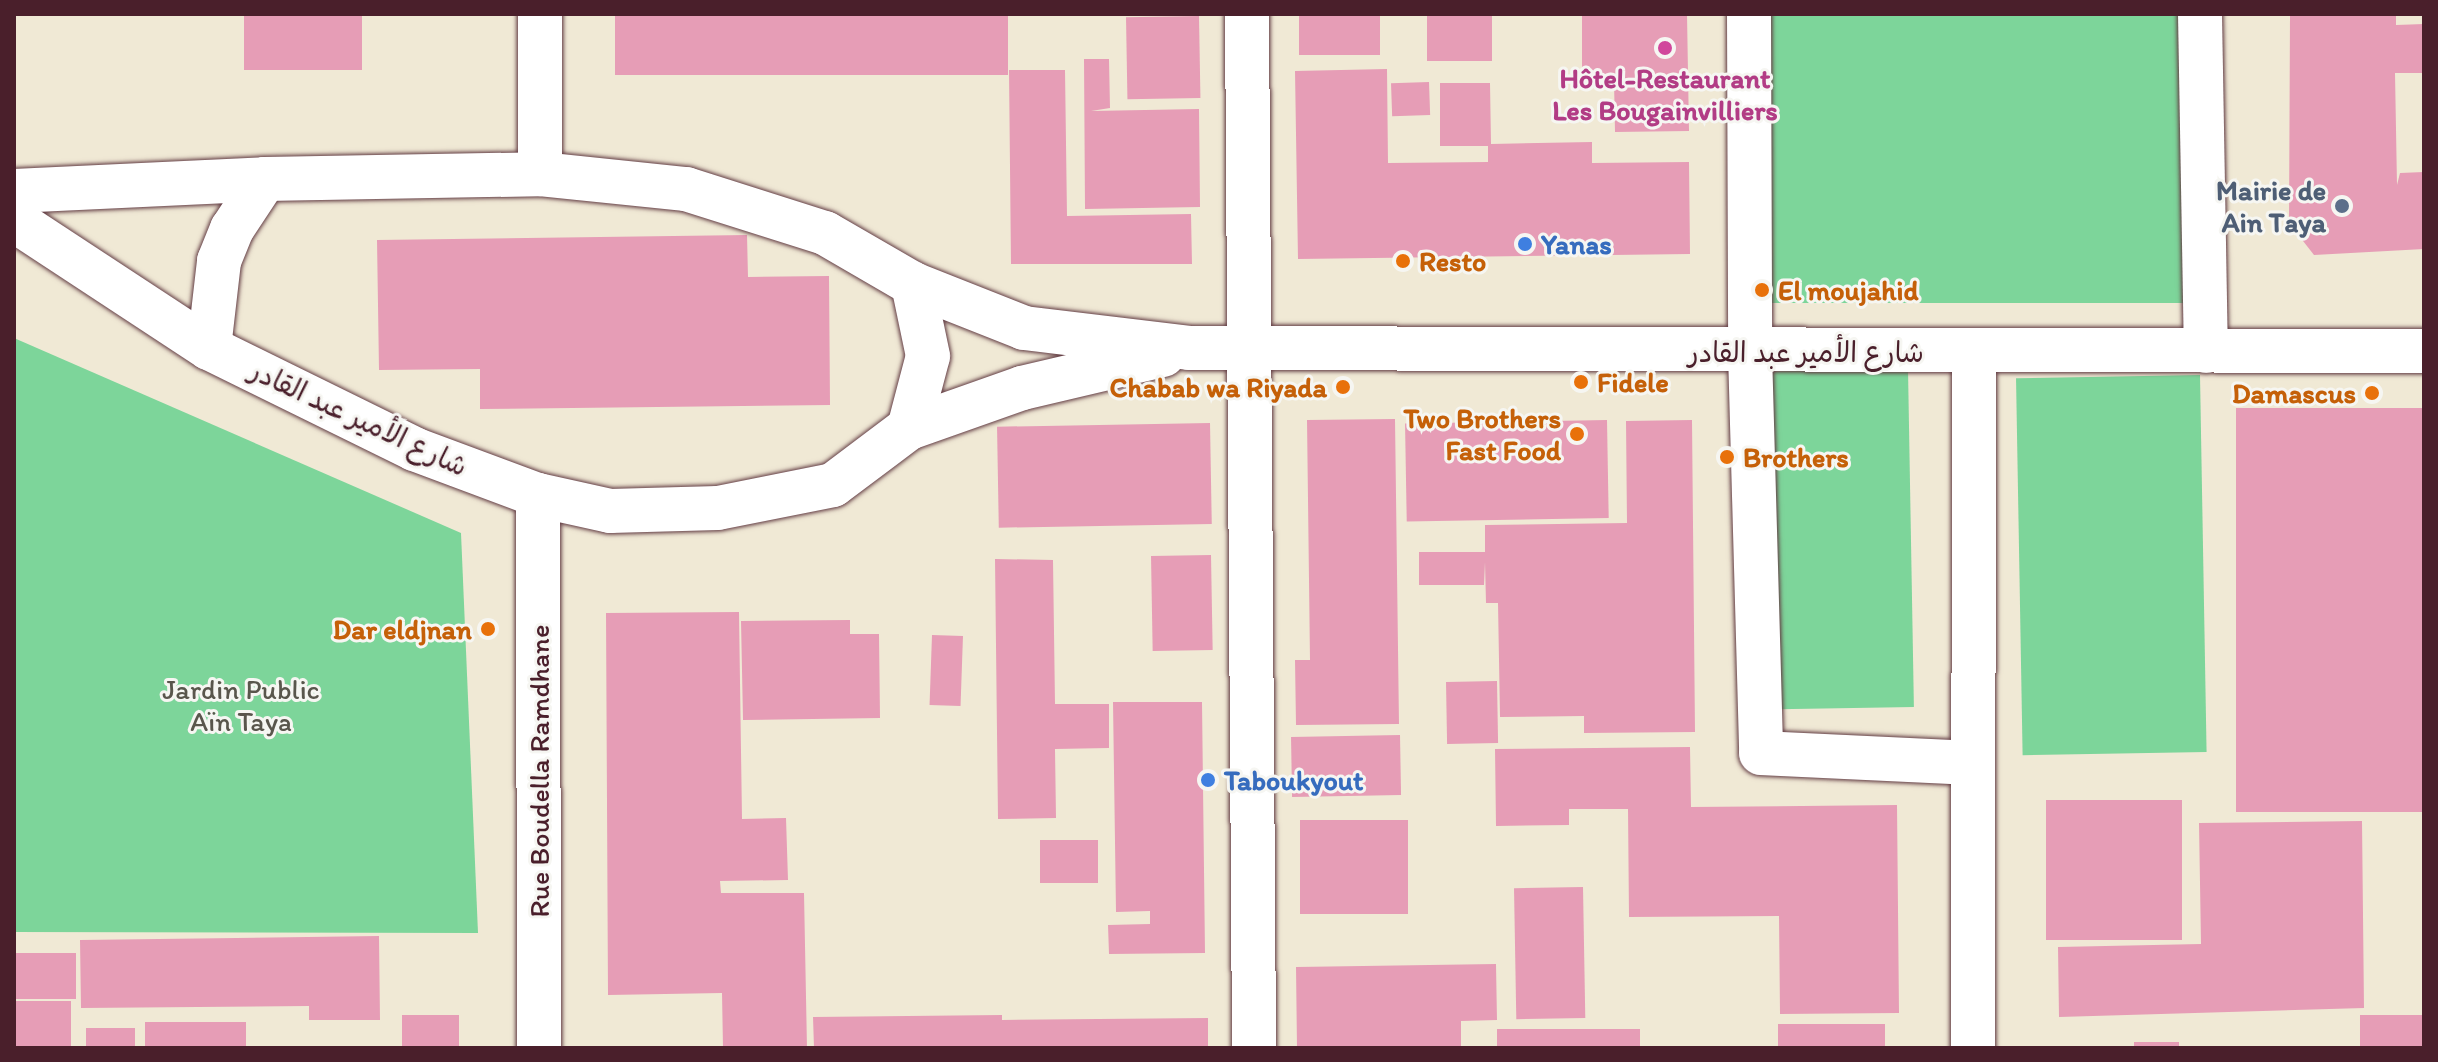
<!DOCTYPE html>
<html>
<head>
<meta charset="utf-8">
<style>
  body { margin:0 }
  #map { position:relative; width:2438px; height:1062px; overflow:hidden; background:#f0e9d5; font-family:Itim,"Playpen Sans Arabic",sans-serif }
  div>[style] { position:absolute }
  .green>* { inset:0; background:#7dd59a; transform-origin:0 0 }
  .building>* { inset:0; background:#e69db6; transform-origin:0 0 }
  .roads { filter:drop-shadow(0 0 2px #633d44) drop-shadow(0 0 2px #633d44) }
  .street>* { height:44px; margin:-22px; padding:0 22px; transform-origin:22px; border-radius:22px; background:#fff }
  .secondary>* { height:44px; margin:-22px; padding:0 22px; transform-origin:22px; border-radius:22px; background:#fff }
  .primary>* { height:44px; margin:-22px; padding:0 22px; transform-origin:22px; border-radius:22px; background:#fff }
  .dots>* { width:22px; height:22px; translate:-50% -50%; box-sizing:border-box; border:4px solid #f6f6f2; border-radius:50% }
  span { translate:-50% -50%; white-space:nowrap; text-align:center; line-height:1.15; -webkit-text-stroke:6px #f6f6f2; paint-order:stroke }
  .hotel-label { font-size:28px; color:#b23c85; font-weight:700 }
  .service-label { font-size:28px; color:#4e5e75; font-weight:700 }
  .right { translate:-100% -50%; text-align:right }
  .shop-label { font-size:28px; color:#366cbe; font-weight:700 }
  .left { translate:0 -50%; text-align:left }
  .food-label { font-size:28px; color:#c56008; font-weight:700 }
  .street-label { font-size:28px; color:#4a1f2b }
  .park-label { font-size:28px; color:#59564c }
  .frame { position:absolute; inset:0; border:16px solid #4a1f2b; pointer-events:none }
</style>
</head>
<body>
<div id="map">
  <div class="green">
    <i style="left:1769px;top:14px;width:415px;height:289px"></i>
    <i style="clip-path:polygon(14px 338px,461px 533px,478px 933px,14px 932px)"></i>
    <i style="left:1908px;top:369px;width:338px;height:142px;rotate:89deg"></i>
    <i style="left:2200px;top:375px;width:377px;height:184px;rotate:89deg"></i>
  </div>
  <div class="building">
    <i style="left:244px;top:14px;width:118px;height:56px"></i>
    <i style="left:615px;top:14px;width:393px;height:61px"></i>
    <i style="left:1299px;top:14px;width:81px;height:41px"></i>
    <i style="left:1427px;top:14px;width:65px;height:47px"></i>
    <i style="clip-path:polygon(1582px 14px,1687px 14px,1689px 131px,1615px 132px,1614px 80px,1582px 80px)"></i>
    <i style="clip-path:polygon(2290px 14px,2396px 14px,2396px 25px,2424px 24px,2424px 73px,2395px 73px,2397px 185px,2400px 173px,2424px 172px,2424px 249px,2314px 255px,2289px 223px)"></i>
    <i style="left:1199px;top:16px;width:82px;height:73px;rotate:89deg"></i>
    <i style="clip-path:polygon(1084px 59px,1109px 59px,1110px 108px,1091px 111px,1199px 109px,1200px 207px,1085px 209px)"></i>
    <i style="clip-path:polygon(1387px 69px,1388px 163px,1488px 162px,1488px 146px,1440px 146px,1440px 83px,1490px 83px,1491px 144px,1592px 142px,1592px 163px,1689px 162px,1690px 254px,1298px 259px,1295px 71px)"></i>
    <i style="clip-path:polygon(1009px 70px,1065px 70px,1067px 216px,1191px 214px,1192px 264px,1011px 264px)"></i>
    <i style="left:1429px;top:82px;width:33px;height:38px;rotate:88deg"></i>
    <i style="clip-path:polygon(747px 235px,748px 277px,829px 276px,830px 405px,480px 409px,480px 369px,379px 370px,377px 240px)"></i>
    <i style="left:2424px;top:408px;width:404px;height:188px;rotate:90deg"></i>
    <i style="clip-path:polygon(1395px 419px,1399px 724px,1296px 725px,1295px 660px,1310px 660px,1307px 420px)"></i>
    <i style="left:1607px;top:420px;width:98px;height:202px;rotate:89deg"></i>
    <i style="clip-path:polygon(1692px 420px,1695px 732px,1584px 733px,1584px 716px,1500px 717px,1498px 603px,1486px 603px,1485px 562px,1484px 585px,1419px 585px,1419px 552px,1485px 552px,1485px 525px,1627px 523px,1626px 421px)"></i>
    <i style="left:1210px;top:423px;width:101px;height:213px;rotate:89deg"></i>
    <i style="left:1211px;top:555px;width:95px;height:60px;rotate:89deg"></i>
    <i style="clip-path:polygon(995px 559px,1053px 560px,1055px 704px,1109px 704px,1109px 748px,1055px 749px,1056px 818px,998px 819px)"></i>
    <i style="clip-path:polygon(739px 612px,742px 819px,786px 818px,788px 880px,720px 881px,721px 893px,804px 893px,807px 1048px,723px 1048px,722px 993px,608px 995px,606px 613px)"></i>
    <i style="clip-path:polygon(850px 620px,850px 634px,879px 634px,880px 718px,743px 720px,741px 621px)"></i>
    <i style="left:932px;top:635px;width:31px;height:70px;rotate:2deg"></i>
    <i style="left:1497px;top:681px;width:62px;height:51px;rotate:89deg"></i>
    <i style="clip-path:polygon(1113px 702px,1202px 702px,1205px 953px,1109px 954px,1108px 925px,1150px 924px,1150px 911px,1116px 912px)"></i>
    <i style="left:1400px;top:735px;width:60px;height:109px;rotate:89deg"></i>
    <i style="clip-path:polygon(1690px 747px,1691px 807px,1897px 805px,1899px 1013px,1780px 1014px,1779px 916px,1629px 917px,1628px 809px,1569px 809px,1569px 825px,1496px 826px,1495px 749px)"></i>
    <i style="left:2182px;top:800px;width:140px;height:136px;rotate:90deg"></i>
    <i style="left:1408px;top:820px;width:94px;height:108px;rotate:90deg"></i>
    <i style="clip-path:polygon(2362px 821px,2364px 1008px,2059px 1017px,2058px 947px,2201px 944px,2199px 823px)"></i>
    <i style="left:1040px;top:840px;width:58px;height:43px"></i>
    <i style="left:1583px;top:887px;width:131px;height:69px;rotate:89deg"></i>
    <i style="clip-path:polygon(379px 936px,380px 1020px,309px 1020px,309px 1006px,81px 1008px,80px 940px)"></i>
    <i style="left:76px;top:953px;width:46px;height:62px;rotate:90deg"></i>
    <i style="clip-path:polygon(1496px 964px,1497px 1020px,1461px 1021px,1461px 1048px,1297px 1048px,1296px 967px)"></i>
    <i style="left:14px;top:1001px;width:57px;height:47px"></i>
    <i style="left:459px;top:1015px;width:33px;height:57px;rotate:90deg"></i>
    <i style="clip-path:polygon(1002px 1015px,1002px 1020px,1208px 1018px,1208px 1048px,814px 1048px,813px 1017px)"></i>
    <i style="left:2424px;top:1015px;width:33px;height:64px;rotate:90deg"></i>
    <i style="left:246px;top:1022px;width:26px;height:101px;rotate:90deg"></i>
    <i style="left:1885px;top:1024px;width:24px;height:107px;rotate:90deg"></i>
    <i style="left:86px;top:1028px;width:49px;height:20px"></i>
    <i style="left:1640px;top:1029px;width:19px;height:143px;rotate:90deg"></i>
    <i style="left:2134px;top:1042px;width:45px;height:6px"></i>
  </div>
  <div class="roads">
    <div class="street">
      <i style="left:540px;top:14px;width:160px;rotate:90deg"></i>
      <i style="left:1247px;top:14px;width:1034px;rotate:89.61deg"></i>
      <i style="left:1749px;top:14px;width:338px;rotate:89.8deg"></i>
      <i style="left:1750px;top:352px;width:401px;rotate:88.4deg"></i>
      <i style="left:1761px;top:753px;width:211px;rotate:2.7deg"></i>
      <i style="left:2200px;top:14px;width:337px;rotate:89deg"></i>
      <i style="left:538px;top:495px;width:553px;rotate:89.9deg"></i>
    </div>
    <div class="secondary">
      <i style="left:1973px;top:1048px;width:697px;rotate:-89.92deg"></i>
    </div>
    <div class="primary">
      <i style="left:14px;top:191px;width:251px;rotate:-2.7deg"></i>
      <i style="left:265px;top:179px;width:275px;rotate:-1deg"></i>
      <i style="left:540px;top:174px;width:147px;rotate:5.9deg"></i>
      <i style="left:686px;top:189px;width:146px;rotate:17.6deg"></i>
      <i style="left:825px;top:233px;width:102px;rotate:30.1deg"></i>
      <i style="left:913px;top:284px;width:119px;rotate:21.6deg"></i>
      <i style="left:1024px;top:328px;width:166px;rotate:6.9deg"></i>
      <i style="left:1189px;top:348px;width:1235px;rotate:0.14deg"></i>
      <i style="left:14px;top:220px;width:233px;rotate:33.3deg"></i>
      <i style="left:209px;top:348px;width:229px;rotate:26.2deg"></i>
      <i style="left:414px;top:449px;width:132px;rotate:20.4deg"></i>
      <i style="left:538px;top:495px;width:74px;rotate:12.5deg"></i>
      <i style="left:610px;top:511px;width:108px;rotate:-1.6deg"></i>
      <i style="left:718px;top:508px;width:117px;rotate:-11.3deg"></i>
      <i style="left:833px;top:485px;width:95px;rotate:-36.9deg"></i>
      <i style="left:909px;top:428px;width:120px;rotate:-19.5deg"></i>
      <i style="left:1022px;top:388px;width:145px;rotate:-13.2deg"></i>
      <i style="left:209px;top:348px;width:88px;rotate:-83.4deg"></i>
      <i style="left:219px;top:261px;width:35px;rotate:-68deg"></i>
      <i style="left:232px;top:229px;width:60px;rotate:-56.6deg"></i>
      <i style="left:909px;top:428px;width:74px;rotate:-75.2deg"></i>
      <i style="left:928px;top:356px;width:74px;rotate:-101.8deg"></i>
    </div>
  </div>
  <div class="dots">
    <i style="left:1665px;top:48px;background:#d1479c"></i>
    <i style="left:2342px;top:206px;background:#5c6f8a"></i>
    <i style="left:1525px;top:244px;background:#3f7fe0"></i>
    <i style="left:1403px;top:261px;background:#e8710a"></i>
    <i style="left:1762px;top:290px;background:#e8710a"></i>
    <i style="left:1581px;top:382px;background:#e8710a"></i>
    <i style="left:1343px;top:387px;background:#e8710a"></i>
    <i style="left:2372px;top:393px;background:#e8710a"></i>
    <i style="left:1577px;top:434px;background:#e8710a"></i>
    <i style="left:1727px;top:457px;background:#e8710a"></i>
    <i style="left:488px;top:629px;background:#e8710a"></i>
    <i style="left:1208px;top:780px;background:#3f7fe0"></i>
  </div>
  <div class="hotel-label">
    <span style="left:1665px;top:94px">Hôtel-Restaurant<br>Les Bougainvilliers</span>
  </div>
  <div class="service-label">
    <span class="right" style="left:2326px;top:206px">Mairie de<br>Ain Taya</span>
  </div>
  <div class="shop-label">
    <span class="left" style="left:1541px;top:244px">Yanas</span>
    <span class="left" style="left:1224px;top:780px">Taboukyout</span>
  </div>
  <div class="food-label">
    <span class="left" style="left:1419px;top:261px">Resto</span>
    <span class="left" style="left:1778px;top:290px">El moujahid</span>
    <span class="left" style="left:1597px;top:382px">Fidele</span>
    <span class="right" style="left:1327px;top:387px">Chabab wa Riyada</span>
    <span class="right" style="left:2356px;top:393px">Damascus</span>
    <span class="right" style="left:1561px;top:434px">Two Brothers<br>Fast Food</span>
    <span class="left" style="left:1743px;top:457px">Brothers</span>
    <span class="right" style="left:472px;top:629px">Dar eldjnan</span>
  </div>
  <div class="street-label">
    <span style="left:1806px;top:352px">شارع الأمير عبد القادر</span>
    <span style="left:359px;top:418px;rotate:25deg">شارع الأمير عبد القادر</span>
    <span style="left:539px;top:771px;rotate:-90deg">Rue Boudella Ramdhane</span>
  </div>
  <div class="park-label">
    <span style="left:241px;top:705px">Jardin Public<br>Aïn Taya</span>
  </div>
  <div class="frame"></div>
</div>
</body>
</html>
